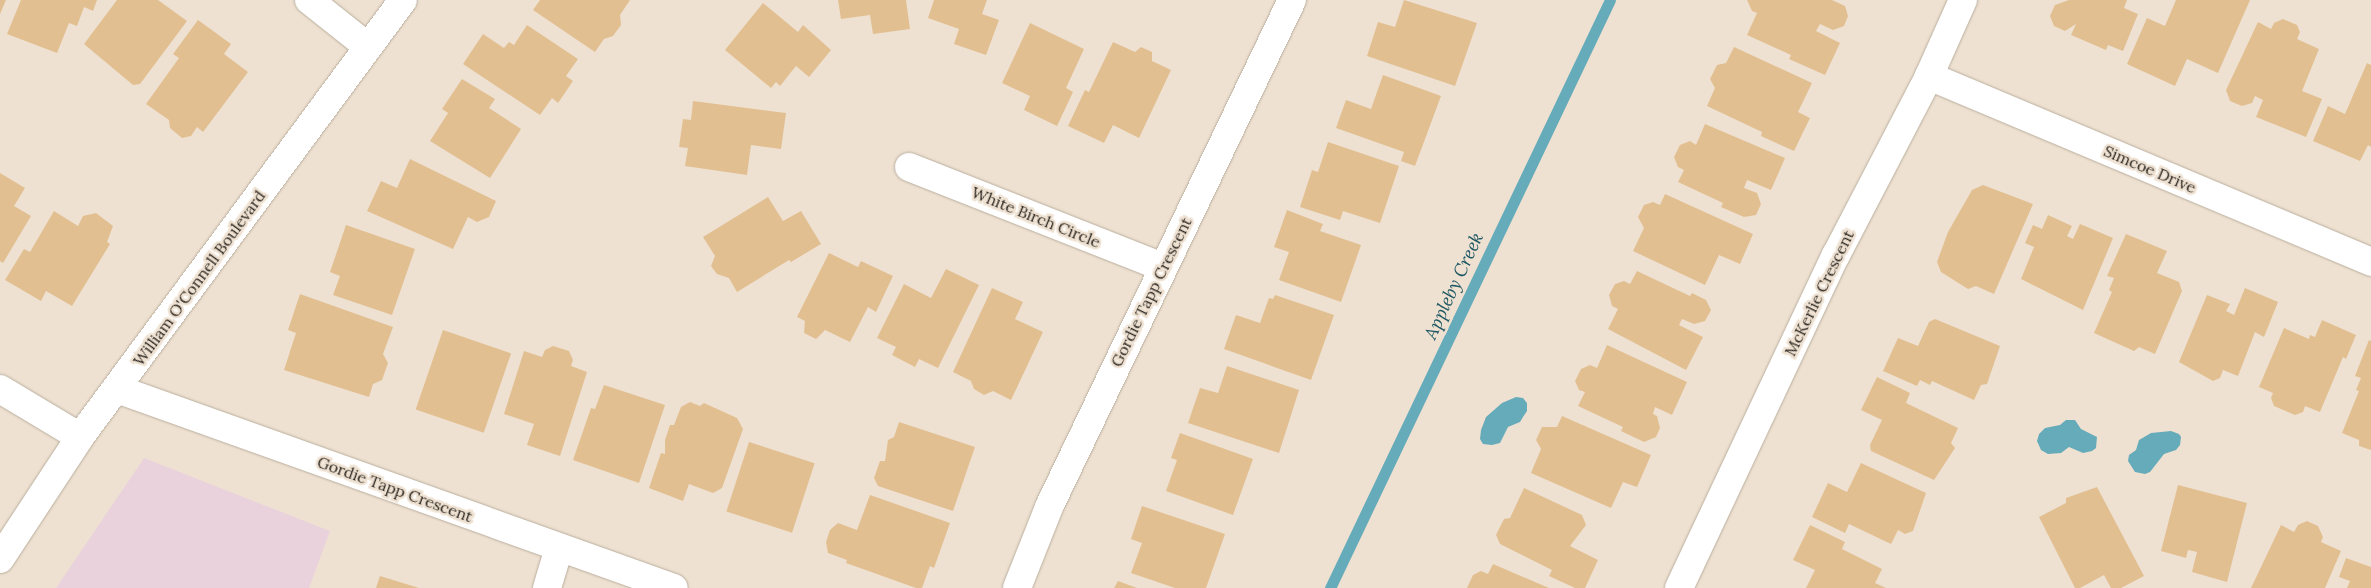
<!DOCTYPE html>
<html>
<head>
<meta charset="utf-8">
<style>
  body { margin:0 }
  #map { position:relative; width:2371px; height:588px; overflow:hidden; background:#eee1d1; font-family:Lora,serif }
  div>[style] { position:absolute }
  .commercial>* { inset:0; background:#ead2dc }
  .water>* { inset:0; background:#66abba }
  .stream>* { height:11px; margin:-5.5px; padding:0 5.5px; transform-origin:5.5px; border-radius:5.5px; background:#66abba }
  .building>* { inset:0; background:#e2bf91; transform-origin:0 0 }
  .roads { filter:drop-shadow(0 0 1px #baae9e) drop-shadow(0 0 1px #baae9e) }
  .minor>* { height:28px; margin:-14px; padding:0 14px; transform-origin:14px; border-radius:14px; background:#fff }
  .tertiary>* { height:28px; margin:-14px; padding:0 14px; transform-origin:14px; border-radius:14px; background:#fff }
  span { translate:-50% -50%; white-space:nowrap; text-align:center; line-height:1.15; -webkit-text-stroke:5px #eee1d1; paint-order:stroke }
  .street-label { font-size:16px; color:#2d2822 }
  .water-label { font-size:18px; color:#1c5662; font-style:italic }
</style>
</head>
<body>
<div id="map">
  <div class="commercial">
    <i style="clip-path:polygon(144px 458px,330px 531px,309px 588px,56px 588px)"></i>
  </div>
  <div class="water">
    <i style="clip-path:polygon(1516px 397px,1523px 398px,1527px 403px,1527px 411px,1523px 417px,1520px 422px,1508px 427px,1500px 443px,1492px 445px,1483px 444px,1480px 439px,1481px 430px,1486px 417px,1502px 403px)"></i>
    <i style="clip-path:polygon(2066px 420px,2075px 420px,2081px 429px,2097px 437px,2096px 448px,2092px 451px,2083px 453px,2069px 447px,2061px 453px,2048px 454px,2041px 450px,2037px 441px,2039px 434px,2045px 428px,2060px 425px)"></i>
    <i style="clip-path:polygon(2171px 431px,2179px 434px,2181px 437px,2180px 445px,2176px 450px,2164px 454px,2150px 472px,2145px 474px,2135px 472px,2128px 461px,2129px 455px,2136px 450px,2139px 440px,2151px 433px)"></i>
  </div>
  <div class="stream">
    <i style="left:1330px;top:588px;width:651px;rotate:-64.54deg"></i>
  </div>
  <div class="building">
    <i style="clip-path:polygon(0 0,6px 0,0 14px)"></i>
    <i style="clip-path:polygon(21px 0,97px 0,93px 11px,84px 7px,77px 26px,69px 23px,57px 53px,7px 34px)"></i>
    <i style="clip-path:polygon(117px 0,158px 0,187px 21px,140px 84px,133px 85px,84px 44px)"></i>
    <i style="clip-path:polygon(540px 0,630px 0,620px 15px,621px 25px,613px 36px,604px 39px,595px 52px,533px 10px)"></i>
    <i style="clip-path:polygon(838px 0,906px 0,910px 29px,873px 34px,870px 15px,841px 19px)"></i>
    <i style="clip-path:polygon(934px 0,987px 0,982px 14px,999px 20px,986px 55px,954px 44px,959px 29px,928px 18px)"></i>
    <i style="clip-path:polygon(1404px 0,1477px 23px,1455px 86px,1367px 56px,1378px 22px,1395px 27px)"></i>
    <i style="clip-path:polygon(1747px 0,1832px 0,1845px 6px,1848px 16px,1844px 26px,1833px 30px,1820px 24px,1816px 31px,1840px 43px,1825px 75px,1789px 59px,1791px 55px,1747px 35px,1757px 13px,1752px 11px)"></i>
    <i style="clip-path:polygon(2069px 0,2127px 0,2124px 8px,2138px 14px,2123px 51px,2108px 45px,2106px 50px,2071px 35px,2076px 24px,2065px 31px,2054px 26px,2050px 16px,2055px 5px)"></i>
    <i style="clip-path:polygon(2176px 0,2250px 0,2218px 73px,2187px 59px,2175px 86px,2127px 64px,2147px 18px,2165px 26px)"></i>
    <i style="clip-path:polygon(763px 3px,798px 32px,803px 25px,831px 50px,809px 77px,796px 66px,780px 86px,776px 82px,771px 88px,725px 50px)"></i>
    <i style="clip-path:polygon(2283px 19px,2297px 25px,2300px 32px,2297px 39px,2319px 49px,2302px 91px,2322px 99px,2306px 137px,2256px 117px,2263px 100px,2255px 96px,2252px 103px,2242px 106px,2230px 101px,2226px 90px,2258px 22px,2271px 29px,2274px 23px)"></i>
    <i style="clip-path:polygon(198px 20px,231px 44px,224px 54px,248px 72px,203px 132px,197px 127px,191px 136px,182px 138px,170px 128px,169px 120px,146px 104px,179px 58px,173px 54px)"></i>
    <i style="clip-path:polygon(1030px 23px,1084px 49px,1066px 88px,1073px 92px,1057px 126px,1024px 110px,1030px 96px,1002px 83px)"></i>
    <i style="clip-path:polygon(527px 25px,578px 59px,566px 76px,573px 81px,558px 103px,552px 98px,540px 115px,463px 64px,483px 34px,504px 48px,509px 42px,514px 45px)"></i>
    <i style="clip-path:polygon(1113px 42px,1135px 52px,1141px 47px,1152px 52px,1152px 61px,1171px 70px,1139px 138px,1113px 125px,1104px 143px,1068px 126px,1085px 90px,1089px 92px)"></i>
    <i style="clip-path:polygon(1734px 47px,1812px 83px,1798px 112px,1810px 118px,1794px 151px,1761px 136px,1762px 132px,1707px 106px,1715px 88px,1710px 79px,1717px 65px,1726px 63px)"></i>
    <i style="clip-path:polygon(2367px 63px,2371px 65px,2371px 147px,2368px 145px,2360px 161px,2313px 141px,2328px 106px,2345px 114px)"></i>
    <i style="clip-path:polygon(1383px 75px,1441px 96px,1415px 166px,1401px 161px,1404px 152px,1336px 128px,1346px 100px,1371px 109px)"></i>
    <i style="clip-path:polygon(462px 79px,495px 99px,489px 108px,521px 129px,490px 178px,430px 141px,448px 113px,442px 109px)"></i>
    <i style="clip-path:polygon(693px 101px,786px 113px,781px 149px,751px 145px,747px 175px,685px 166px,688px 148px,679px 147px,683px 119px,691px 120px)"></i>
    <i style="clip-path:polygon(1705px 124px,1785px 158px,1771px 190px,1747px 180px,1744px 188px,1757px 193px,1761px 204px,1756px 215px,1744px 217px,1721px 207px,1723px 203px,1678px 182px,1684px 170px,1678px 167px,1674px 157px,1680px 145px,1690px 141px,1696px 145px)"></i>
    <i style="clip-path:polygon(1328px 142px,1399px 166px,1380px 223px,1343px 211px,1340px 220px,1300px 207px,1312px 170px,1318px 172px)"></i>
    <i style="clip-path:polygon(410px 159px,496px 201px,489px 217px,477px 222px,468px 217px,453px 249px,367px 211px,381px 181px,397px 188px)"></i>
    <i style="clip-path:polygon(0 173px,25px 188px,14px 206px,31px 216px,3px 263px,0 261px)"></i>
    <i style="clip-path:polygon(1983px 185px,2033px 204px,1994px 294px,1976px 286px,1968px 289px,1941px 272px,1937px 262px,1948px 232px,1972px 190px)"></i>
    <i style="clip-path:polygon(1665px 194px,1753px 234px,1740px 264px,1719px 255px,1705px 285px,1633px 251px,1644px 228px,1638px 217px,1644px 205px,1653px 202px,1660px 205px)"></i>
    <i style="clip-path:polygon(768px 197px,783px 221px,801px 211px,821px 244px,791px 262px,789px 260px,737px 292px,729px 278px,717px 274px,711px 266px,715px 256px,703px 237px)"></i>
    <i style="clip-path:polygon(1287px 210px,1323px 224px,1320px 231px,1361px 245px,1341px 302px,1279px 280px,1289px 252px,1274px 247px)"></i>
    <i style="clip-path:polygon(54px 211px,78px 226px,83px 216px,96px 213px,113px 226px,107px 242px,110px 244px,72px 306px,46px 291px,41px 301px,5px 280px,24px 249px,30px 252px)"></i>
    <i style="clip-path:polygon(2048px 215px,2072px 226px,2067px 236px,2073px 239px,2080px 224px,2113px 238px,2083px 310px,2021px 279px,2034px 247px,2025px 243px,2033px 225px,2042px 229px)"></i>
    <i style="clip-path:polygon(346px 225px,415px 249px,392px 315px,333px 295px,340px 276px,330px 272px)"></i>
    <i style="clip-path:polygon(2126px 234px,2167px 251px,2157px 273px,2179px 282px,2182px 291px,2155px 354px,2139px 347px,2134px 351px,2094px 333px,2112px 292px,2109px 290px,2114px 278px,2107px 276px)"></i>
    <i style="clip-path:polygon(829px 253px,858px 267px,861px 261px,893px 276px,876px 312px,868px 307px,850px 342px,825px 330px,816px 339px,804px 333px,805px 321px,797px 317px)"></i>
    <i style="clip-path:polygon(946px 269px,979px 285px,938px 368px,919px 359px,915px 367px,892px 355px,896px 347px,877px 338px,904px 284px,931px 298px)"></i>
    <i style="clip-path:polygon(1637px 271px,1690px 296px,1692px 293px,1706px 300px,1711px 310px,1705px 321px,1694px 324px,1682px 319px,1679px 325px,1703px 337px,1686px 370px,1608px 329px,1618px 309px,1612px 306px,1609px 295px,1615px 284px,1624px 281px,1630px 284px)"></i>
    <i style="clip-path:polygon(992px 288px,1023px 302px,1015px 319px,1043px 332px,1011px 400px,993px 391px,984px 395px,974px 389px,971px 381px,953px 372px)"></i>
    <i style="clip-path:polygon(2245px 288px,2278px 302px,2264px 337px,2255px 332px,2238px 376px,2223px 370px,2220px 378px,2213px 381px,2179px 362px,2207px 295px,2230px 304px,2226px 311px,2234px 315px)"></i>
    <i style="clip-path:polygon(300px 294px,393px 327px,383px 354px,388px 363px,382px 380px,373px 384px,369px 397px,284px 370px,296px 333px,288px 330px)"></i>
    <i style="clip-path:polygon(1275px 295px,1334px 315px,1311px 380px,1224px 349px,1236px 315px,1260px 323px,1269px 298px,1273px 299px)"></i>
    <i style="clip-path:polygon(1935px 319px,2000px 346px,1987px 384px,1981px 385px,1974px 400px,1932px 381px,1930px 385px,1920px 380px,1917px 386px,1883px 371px,1898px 338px,1918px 346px,1929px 322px)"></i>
    <i style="clip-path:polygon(2322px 320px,2356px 335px,2346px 359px,2343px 357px,2320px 412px,2305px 406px,2303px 412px,2295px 415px,2274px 406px,2271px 398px,2273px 393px,2259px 387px,2284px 328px,2309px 339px,2310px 335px,2315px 337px)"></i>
    <i style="left:443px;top:330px;width:72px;height:84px;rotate:19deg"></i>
    <i style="clip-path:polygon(2369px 340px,2371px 341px,2371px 450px,2359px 446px,2359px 440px,2342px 433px,2359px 391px,2356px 390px,2361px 378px,2355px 376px)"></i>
    <i style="clip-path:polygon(1607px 345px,1687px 382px,1672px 415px,1655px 407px,1653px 414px,1657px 416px,1660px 428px,1656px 437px,1644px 442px,1621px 431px,1623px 427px,1578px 406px,1585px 392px,1579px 390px,1575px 381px,1581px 369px,1590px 365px,1597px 368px)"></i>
    <i style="clip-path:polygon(553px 346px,569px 351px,573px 360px,571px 366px,587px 372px,560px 456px,527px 445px,534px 424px,504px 414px,524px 351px,542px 357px,545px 350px)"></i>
    <i style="clip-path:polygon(1227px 366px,1299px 390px,1279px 453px,1188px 423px,1200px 388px,1218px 393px)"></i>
    <i style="clip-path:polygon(1877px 377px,1910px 393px,1906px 403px,1958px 428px,1951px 443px,1955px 448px,1934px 480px,1871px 451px,1870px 445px,1882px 420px,1861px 410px)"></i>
    <i style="clip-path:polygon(604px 385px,665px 405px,639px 483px,573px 460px,591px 408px,595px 409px)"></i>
    <i style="clip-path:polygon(690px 402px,700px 406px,704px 403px,737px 418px,743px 429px,722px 488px,713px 493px,689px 484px,683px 501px,649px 488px,661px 453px,665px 454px,665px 440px,670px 425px,674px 425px,681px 407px)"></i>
    <i style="clip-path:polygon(1562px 416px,1651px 455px,1637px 487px,1623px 482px,1611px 508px,1531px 473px,1541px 449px,1536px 440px,1542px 427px,1557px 427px)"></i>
    <i style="clip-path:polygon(899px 422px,975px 447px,953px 511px,878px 486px,874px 478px,880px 461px,885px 461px,888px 440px,894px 437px)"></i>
    <i style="clip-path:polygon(1180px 433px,1253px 459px,1233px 515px,1166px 491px,1177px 460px,1171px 458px)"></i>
    <i style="left:749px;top:442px;width:69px;height:73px;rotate:18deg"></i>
    <i style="clip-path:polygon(1861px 463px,1926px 493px,1913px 531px,1905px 534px,1898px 530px,1891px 544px,1849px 524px,1845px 533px,1812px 517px,1828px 483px,1847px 492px)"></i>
    <i style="clip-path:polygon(2178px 485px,2247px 503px,2227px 582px,2192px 572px,2197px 552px,2188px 550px,2186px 558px,2161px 551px)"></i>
    <i style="clip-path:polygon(2097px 487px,2144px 576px,2121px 588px,2111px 588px,2104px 575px,2080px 588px,2075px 588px,2039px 517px,2066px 503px,2066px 498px)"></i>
    <i style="clip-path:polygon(1524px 488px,1582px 515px,1586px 525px,1570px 546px,1598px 560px,1585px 588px,1575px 588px,1549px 576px,1552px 570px,1500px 544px,1496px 535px,1504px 519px,1510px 518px)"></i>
    <i style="clip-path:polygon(870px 495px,950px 523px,934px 568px,930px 566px,922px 588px,916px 588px,846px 563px,847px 560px,828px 553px,826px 542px,830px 530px,838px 523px,857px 530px)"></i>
    <i style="clip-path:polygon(1142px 506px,1225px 534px,1206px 588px,1175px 588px,1131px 573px,1142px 543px,1131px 539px)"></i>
    <i style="clip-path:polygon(2307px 521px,2318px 526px,2323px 537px,2321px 542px,2341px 551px,2325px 588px,2251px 588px,2281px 525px,2294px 532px,2298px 525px)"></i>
    <i style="clip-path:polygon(1810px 525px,1845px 542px,1842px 549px,1882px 569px,1875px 583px,1886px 588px,1806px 588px,1815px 570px,1793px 560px)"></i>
    <i style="clip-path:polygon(2346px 558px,2371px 567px,2371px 588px,2347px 588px,2350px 581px,2339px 577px)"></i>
    <i style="clip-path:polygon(1493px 564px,1549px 588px,1467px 588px,1473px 575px,1481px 571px,1488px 574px)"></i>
    <i style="clip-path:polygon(380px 576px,419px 588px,376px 588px)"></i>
    <i style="clip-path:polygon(1118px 581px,1137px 588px,1114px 588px)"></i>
  </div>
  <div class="roads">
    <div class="minor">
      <i style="left:309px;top:0;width:75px;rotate:38.5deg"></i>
      <i style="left:1929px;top:76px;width:480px;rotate:22.8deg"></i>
      <i style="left:909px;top:167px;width:273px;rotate:21.5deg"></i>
      <i style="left:0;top:389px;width:93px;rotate:31deg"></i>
      <i style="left:117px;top:389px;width:591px;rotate:19.66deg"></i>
      <i style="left:547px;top:588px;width:42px;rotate:-73.3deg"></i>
      <i style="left:1017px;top:588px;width:87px;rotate:-68.4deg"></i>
      <i style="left:1049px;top:507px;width:562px;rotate:-64.39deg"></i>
      <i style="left:1679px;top:588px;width:368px;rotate:-64.8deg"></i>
      <i style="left:1836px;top:255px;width:202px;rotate:-62.5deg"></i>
      <i style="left:1929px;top:76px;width:83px;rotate:-65.9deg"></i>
    </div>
    <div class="tertiary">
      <i style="left:0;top:559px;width:146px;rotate:-56.7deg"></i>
      <i style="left:80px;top:437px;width:543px;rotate:-53.53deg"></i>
    </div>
  </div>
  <div class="street-label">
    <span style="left:2150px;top:169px;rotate:23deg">Simcoe Drive</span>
    <span style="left:1036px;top:217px;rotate:22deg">White Birch Circle</span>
    <span style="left:199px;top:278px;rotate:-54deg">William O'Connell Boulevard</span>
    <span style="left:1151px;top:292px;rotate:-64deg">Gordie Tapp Crescent</span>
    <span style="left:1819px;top:293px;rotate:-64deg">McKerlie Crescent</span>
    <span style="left:395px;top:489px;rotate:20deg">Gordie Tapp Crescent</span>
  </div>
  <div class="water-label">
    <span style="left:1454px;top:286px;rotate:-65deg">Appleby Creek</span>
  </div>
</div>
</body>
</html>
